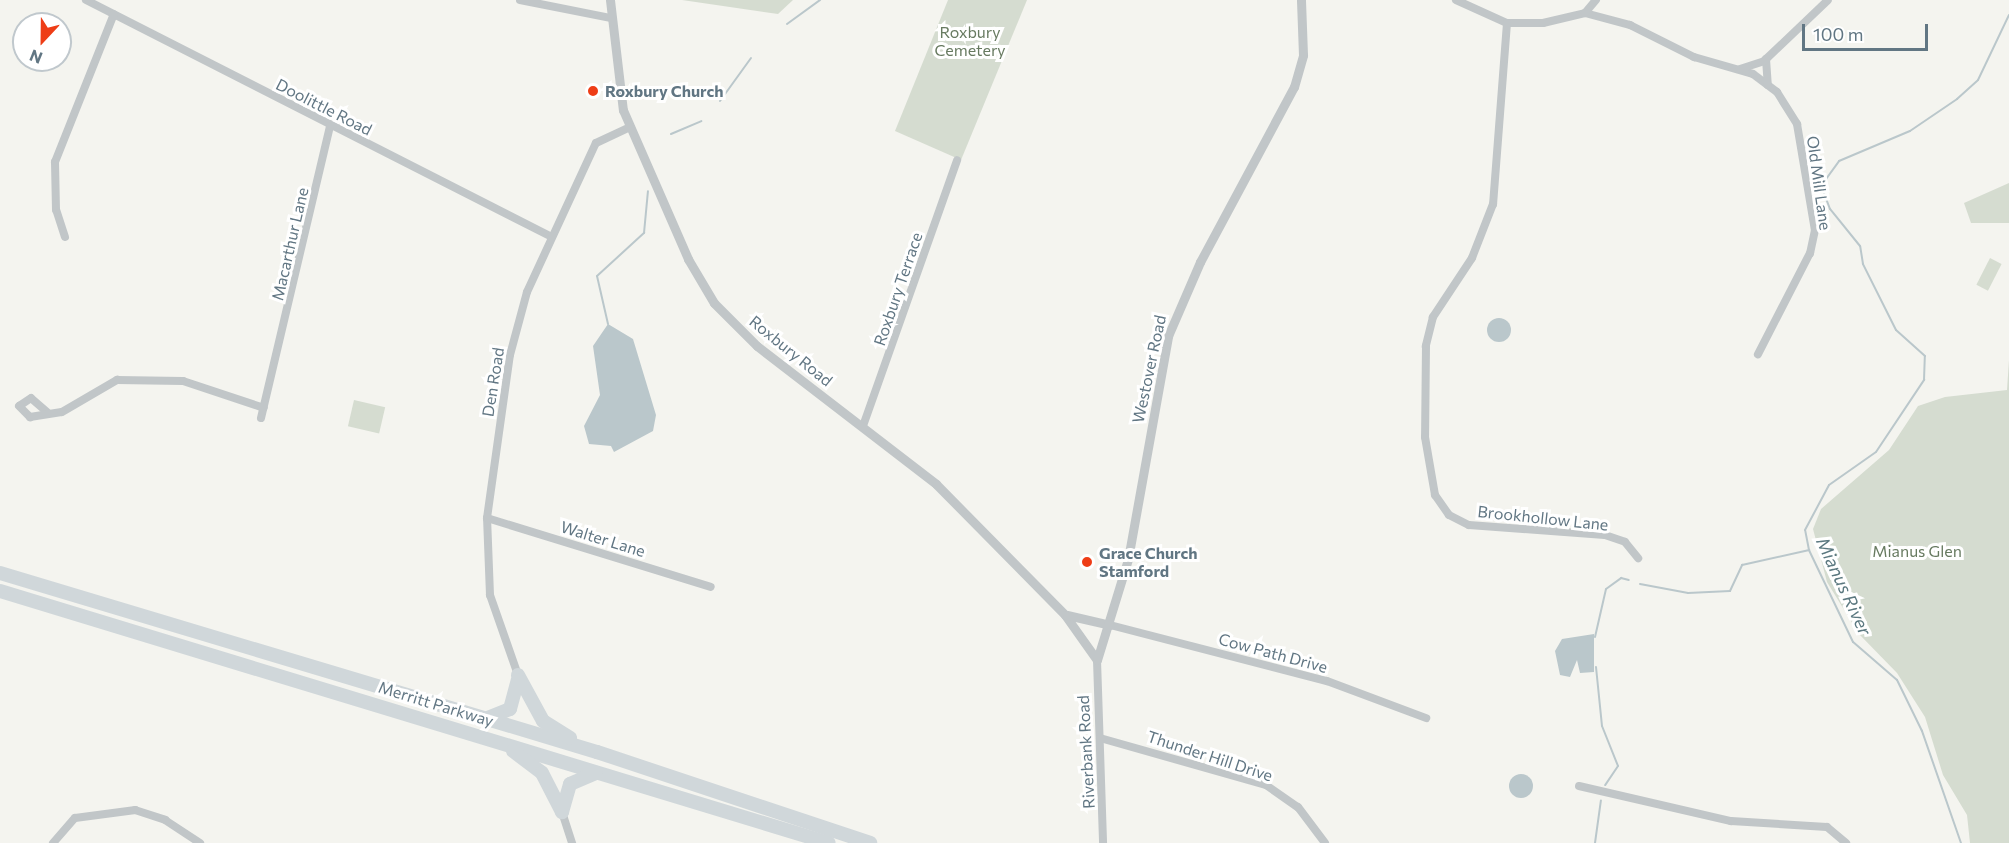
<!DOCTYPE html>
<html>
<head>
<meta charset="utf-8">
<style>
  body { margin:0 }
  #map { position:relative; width:2009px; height:843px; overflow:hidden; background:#f4f4ef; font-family:Commissioner,sans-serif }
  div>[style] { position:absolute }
  .green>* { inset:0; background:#d5dcd0; transform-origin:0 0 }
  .water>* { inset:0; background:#bac7cb }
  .round { border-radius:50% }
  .stream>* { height:2px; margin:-1px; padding:0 1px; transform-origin:1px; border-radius:1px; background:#bac7cb }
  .minor>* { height:8px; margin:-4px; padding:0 4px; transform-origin:4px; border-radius:4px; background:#c1c6c8 }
  .tertiary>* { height:9px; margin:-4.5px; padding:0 4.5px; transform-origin:4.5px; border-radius:4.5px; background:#c1c6c8 }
  .motorway>* { height:14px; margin:-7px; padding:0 7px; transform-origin:7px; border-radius:7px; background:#d0d7da }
  .dots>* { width:16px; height:16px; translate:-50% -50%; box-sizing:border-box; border:3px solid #fff; border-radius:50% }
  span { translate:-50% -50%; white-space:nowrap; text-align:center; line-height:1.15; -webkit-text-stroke:6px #fff; paint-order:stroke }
  .park-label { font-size:16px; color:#677a60 }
  .poi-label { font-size:16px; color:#617683; font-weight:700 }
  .left { translate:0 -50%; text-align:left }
  .street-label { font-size:16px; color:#617683 }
  .water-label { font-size:18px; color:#5c7980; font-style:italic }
  .north { position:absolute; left:12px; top:12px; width:60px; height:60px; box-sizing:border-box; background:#fff; border:2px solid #c0c8cd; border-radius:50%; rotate:202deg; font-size:16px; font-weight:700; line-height:24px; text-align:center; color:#617683 }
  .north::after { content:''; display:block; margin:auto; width:21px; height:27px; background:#ee3d16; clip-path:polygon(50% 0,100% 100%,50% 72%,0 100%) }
  .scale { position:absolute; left:1802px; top:24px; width:126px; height:27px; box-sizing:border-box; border:3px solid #617683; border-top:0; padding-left:8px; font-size:18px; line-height:21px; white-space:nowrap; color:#617683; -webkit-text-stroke:4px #fff; paint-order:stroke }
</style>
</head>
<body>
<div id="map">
  <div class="green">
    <i style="clip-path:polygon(682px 0,793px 0,778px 14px)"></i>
    <i style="clip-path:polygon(948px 0,1027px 0,961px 160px,895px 131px)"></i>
    <i style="clip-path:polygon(2009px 183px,2009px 223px,1971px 223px,1964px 203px)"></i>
    <i style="left:1990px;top:258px;width:13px;height:30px;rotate:27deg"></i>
    <i style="clip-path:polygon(2009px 360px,2009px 843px,1970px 843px,1967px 815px,1943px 775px,1925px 717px,1897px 673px,1859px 634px,1827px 582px,1813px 529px,1821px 509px,1889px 450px,1918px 406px,1945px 397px,2007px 390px)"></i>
    <i style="left:354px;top:400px;width:32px;height:27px;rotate:13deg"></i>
  </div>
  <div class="water">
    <i class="round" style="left:1487px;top:318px;width:24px;height:24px"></i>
    <i style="clip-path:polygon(608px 324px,633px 339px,656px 415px,653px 431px,614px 452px,611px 446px,589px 444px,584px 426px,600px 395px,593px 346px)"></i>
    <i style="clip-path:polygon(1594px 634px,1594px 672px,1580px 673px,1577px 660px,1570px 677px,1560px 675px,1555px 651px,1562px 639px)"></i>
    <i class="round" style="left:1509px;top:774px;width:24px;height:24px"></i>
  </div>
  <div class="stream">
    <i style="left:787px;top:24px;width:41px;rotate:-36deg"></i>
    <i style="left:720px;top:101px;width:53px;rotate:-54.2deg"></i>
    <i style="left:671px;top:134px;width:33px;rotate:-23deg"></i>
    <i style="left:608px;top:324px;width:49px;rotate:-102.9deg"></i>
    <i style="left:597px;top:276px;width:64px;rotate:-42.5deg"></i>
    <i style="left:644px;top:233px;width:42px;rotate:-84.6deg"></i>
    <i style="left:1640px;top:584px;width:49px;rotate:10.6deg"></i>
    <i style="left:1688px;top:593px;width:42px;rotate:-2.7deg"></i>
    <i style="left:1730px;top:591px;width:29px;rotate:-65deg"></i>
    <i style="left:1742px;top:565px;width:69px;rotate:-12.6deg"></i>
    <i style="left:1595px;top:637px;width:49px;rotate:-77.1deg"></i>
    <i style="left:1606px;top:589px;width:19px;rotate:-36deg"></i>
    <i style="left:1621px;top:578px;width:8px;rotate:14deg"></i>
    <i style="left:1596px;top:667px;width:59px;rotate:84.2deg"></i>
    <i style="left:1602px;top:726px;width:43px;rotate:68.2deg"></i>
    <i style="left:1618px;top:766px;width:23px;rotate:124deg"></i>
    <i style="left:1595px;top:843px;width:43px;rotate:-82.1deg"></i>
    <i style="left:1961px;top:843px;width:119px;rotate:-109.2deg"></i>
    <i style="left:1922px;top:731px;width:57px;rotate:-116.1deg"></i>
    <i style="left:1897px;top:680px;width:58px;rotate:-139.2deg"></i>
    <i style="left:1853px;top:642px;width:102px;rotate:-115.6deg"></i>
    <i style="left:1809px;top:550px;width:20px;rotate:-101deg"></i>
    <i style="left:1805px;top:530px;width:51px;rotate:-61.9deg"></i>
    <i style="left:1829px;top:485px;width:57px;rotate:-35.1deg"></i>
    <i style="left:1876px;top:452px;width:87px;rotate:-56.3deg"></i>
    <i style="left:1924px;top:380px;width:24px;rotate:-88deg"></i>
    <i style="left:1925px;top:356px;width:39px;rotate:-138deg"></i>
    <i style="left:1896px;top:330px;width:74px;rotate:-116.6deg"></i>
    <i style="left:1863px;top:264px;width:18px;rotate:-99deg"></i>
    <i style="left:1860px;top:246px;width:48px;rotate:-129deg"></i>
    <i style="left:1830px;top:209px;width:25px;rotate:-111deg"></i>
    <i style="left:1821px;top:186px;width:31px;rotate:-54deg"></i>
    <i style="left:1839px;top:161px;width:77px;rotate:-22.9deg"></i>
    <i style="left:1910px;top:131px;width:57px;rotate:-34.2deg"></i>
    <i style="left:1957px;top:99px;width:28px;rotate:-42deg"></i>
    <i style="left:1978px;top:80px;width:72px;rotate:-64.5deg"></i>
  </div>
  <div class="minor">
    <i style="left:86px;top:0;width:521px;rotate:26.96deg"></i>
    <i style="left:520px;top:0;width:93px;rotate:11.2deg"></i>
    <i style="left:1456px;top:0;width:56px;rotate:24.3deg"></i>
    <i style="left:1507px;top:23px;width:36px"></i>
    <i style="left:1543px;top:23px;width:43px;rotate:-13.4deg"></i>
    <i style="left:1585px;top:13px;width:47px;rotate:14.9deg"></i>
    <i style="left:1630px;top:25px;width:72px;rotate:26.6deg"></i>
    <i style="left:1694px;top:57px;width:61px;rotate:16.1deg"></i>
    <i style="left:1753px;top:74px;width:30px;rotate:37deg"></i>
    <i style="left:1777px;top:92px;width:38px;rotate:58deg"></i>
    <i style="left:1797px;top:124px;width:108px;rotate:80.4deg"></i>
    <i style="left:1815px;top:230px;width:24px;rotate:102deg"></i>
    <i style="left:1810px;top:253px;width:114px;rotate:117.2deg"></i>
    <i style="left:1585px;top:13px;width:17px;rotate:-50deg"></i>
    <i style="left:1507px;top:23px;width:182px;rotate:94.4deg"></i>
    <i style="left:1493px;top:204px;width:58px;rotate:111.3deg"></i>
    <i style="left:1472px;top:258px;width:71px;rotate:123.5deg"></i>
    <i style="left:1433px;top:317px;width:30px;rotate:104deg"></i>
    <i style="left:1426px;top:346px;width:91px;rotate:90.6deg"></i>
    <i style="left:1425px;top:437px;width:59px;rotate:80.2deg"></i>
    <i style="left:1435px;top:495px;width:24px;rotate:55deg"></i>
    <i style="left:1449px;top:515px;width:22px;rotate:27deg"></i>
    <i style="left:1469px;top:525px;width:136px;rotate:4.2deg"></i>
    <i style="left:1605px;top:535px;width:21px;rotate:19deg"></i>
    <i style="left:1625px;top:542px;width:21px;rotate:51deg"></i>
    <i style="left:1766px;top:59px;width:26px;rotate:86deg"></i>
    <i style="left:1740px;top:69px;width:25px;rotate:-18deg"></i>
    <i style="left:1764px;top:61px;width:88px;rotate:-43.6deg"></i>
    <i style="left:65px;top:237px;width:28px;rotate:-108deg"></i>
    <i style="left:56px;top:210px;width:48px;rotate:-91.2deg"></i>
    <i style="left:55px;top:162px;width:159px;rotate:-68.3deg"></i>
    <i style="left:47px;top:412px;width:21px;rotate:-139deg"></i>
    <i style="left:31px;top:398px;width:14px;rotate:146deg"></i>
    <i style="left:19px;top:406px;width:16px;rotate:45deg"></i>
    <i style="left:30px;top:417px;width:32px;rotate:-9deg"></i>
    <i style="left:62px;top:412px;width:64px;rotate:-30.2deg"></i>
    <i style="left:117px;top:380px;width:66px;rotate:0.9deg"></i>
    <i style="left:183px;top:381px;width:85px;rotate:18.4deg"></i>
    <i style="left:261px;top:418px;width:300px;rotate:-76.7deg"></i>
    <i style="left:863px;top:426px;width:282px;rotate:-70.5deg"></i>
    <i style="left:487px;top:518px;width:234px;rotate:17.1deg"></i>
    <i style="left:1110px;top:625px;width:224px;rotate:14.5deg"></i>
    <i style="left:1327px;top:681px;width:106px;rotate:20.5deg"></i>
    <i style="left:1097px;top:660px;width:183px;rotate:88.1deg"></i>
    <i style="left:518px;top:675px;width:85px;rotate:-109.3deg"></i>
    <i style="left:490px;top:595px;width:77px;rotate:-92.2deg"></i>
    <i style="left:487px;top:518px;width:165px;rotate:-82deg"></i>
    <i style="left:510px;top:355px;width:65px;rotate:-74.9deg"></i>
    <i style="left:527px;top:292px;width:164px;rotate:-65.2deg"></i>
    <i style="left:596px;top:143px;width:38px;rotate:-25deg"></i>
    <i style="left:1100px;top:738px;width:173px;rotate:15.8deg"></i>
    <i style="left:1266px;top:785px;width:39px;rotate:35deg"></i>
    <i style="left:1298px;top:807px;width:45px;rotate:53.1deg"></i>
    <i style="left:1579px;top:786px;width:156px;rotate:13deg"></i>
    <i style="left:1731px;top:821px;width:96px;rotate:3.6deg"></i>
    <i style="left:1827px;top:827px;width:25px;rotate:40deg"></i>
    <i style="left:562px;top:812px;width:33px;rotate:72deg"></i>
    <i style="left:53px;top:843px;width:33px;rotate:-49deg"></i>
    <i style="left:75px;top:818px;width:61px;rotate:-7.6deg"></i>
    <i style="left:135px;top:810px;width:32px;rotate:18deg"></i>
    <i style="left:165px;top:820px;width:42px;rotate:33.3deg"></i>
  </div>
  <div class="tertiary">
    <i style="left:610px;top:0;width:111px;rotate:83.3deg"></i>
    <i style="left:623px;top:110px;width:163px;rotate:66.4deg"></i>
    <i style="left:688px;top:259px;width:51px;rotate:59.4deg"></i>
    <i style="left:714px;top:303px;width:61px;rotate:45deg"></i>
    <i style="left:757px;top:346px;width:226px;rotate:37.6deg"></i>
    <i style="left:936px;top:484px;width:184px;rotate:45.4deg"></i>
    <i style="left:1065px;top:615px;width:55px;rotate:54.6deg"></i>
    <i style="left:1067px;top:615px;width:44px;rotate:13.1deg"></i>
    <i style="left:1097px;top:660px;width:106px;rotate:-72.9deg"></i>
    <i style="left:1128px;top:559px;width:227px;rotate:-79.8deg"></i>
    <i style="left:1168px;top:336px;width:81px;rotate:-66.6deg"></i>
    <i style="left:1200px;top:262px;width:199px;rotate:-61.8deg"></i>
    <i style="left:1294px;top:87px;width:33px;rotate:-74deg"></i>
    <i style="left:1303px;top:55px;width:55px;rotate:-92.1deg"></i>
  </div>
  <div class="motorway">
    <i style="left:0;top:573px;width:623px;rotate:16.69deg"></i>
    <i style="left:597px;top:752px;width:288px;rotate:18.4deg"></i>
    <i style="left:0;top:591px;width:866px;rotate:16.91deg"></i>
    <i style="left:518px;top:675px;width:52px;rotate:61.5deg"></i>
    <i style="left:543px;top:721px;width:32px;rotate:32deg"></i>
    <i style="left:485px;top:719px;width:27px;rotate:-22deg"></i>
    <i style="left:510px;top:709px;width:30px;rotate:-75deg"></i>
    <i style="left:513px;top:751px;width:36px;rotate:37deg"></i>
    <i style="left:542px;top:773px;width:44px;rotate:62.9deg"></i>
    <i style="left:562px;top:812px;width:29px;rotate:-74deg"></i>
    <i style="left:570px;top:784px;width:28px;rotate:-23deg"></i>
  </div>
  <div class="dots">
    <i style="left:593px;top:91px;background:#ee3d16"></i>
    <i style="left:1087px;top:562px;background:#ee3d16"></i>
  </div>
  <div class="park-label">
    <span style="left:970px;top:41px">Roxbury<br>Cemetery</span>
    <span style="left:1917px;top:551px">Mianus Glen</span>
  </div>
  <div class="poi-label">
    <span class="left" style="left:605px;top:91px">Roxbury Church</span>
    <span class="left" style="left:1099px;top:562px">Grace Church<br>Stamford</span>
  </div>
  <div class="street-label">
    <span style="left:324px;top:107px;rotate:27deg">Doolittle Road</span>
    <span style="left:1819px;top:183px;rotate:82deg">Old Mill Lane</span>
    <span style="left:290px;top:244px;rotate:-77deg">Macarthur Lane</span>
    <span style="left:898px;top:289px;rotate:-71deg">Roxbury Terrace</span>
    <span style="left:791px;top:351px;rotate:39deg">Roxbury Road</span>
    <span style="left:1149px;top:369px;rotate:-78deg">Westover Road</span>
    <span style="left:493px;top:382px;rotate:-81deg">Den Road</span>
    <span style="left:1543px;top:518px;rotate:6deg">Brookhollow Lane</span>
    <span style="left:603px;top:539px;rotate:17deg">Walter Lane</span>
    <span style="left:1273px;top:653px;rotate:15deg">Cow Path Drive</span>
    <span style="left:436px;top:704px;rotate:17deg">Merritt Parkway</span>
    <span style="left:1086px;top:752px;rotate:-93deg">Riverbank Road</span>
    <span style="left:1210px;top:756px;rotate:18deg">Thunder Hill Drive</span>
  </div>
  <div class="water-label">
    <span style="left:1844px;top:586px;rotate:65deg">Mianus River</span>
  </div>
  <div class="north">N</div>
  <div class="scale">100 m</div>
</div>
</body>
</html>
